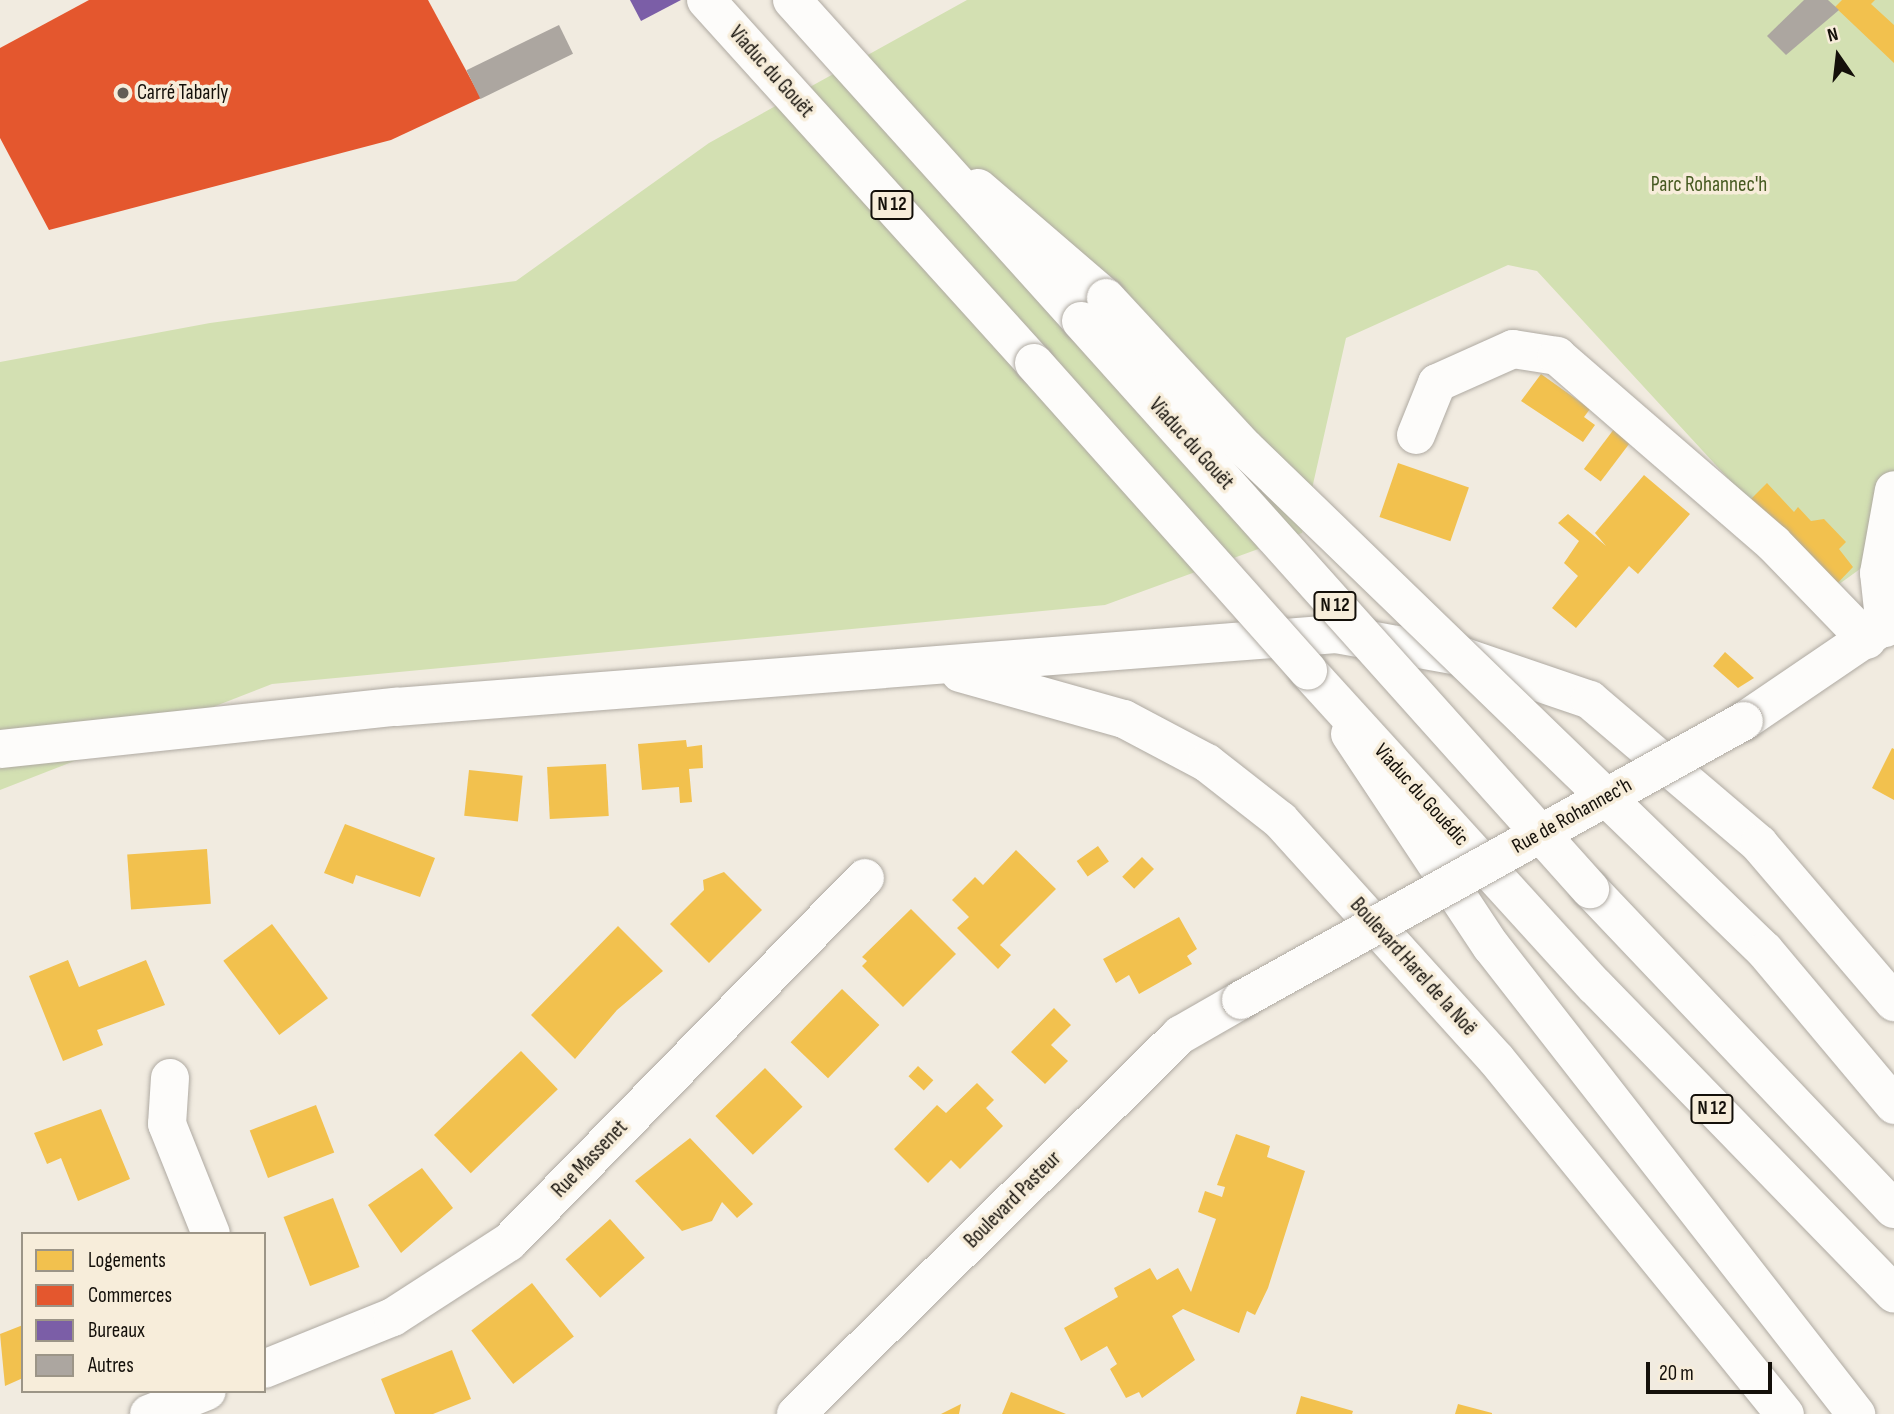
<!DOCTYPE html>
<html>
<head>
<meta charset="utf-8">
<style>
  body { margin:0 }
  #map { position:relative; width:1894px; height:1414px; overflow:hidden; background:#f1ebe0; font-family:"Sofia Sans Condensed",sans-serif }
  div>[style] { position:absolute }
  .green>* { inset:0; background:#d3e0b2 }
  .homes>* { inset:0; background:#f2c14e; transform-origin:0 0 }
  .shops>* { inset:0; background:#e4572e }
  .offices>* { inset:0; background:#7b5ea7 }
  .building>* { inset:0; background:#aca6a0; transform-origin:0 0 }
  .roads { filter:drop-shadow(0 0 2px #afaaa2) drop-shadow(0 0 2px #afaaa2) }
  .minor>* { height:38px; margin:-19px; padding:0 19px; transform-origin:19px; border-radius:19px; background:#fdfcfa }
  .major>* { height:38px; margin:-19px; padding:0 19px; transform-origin:19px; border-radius:19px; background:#fdfcfa }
  .highway>* { height:38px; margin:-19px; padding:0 19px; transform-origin:19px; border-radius:19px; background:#fdfcfa }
  .bridges { filter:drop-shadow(0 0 2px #afaaa2) drop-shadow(0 0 2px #afaaa2) }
  .minor-bridge>* { height:38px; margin:-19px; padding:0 19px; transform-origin:19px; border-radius:19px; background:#fdfcfa }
  .major-bridge>* { height:38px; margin:-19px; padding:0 19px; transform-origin:19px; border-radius:19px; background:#fdfcfa }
  .highway-bridge>* { height:38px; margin:-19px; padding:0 19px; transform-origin:19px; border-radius:19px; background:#fdfcfa }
  .dots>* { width:19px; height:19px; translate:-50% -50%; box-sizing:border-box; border:4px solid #f7edda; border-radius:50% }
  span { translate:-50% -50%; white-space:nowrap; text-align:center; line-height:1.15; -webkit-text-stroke:7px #f7edda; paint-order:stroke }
  .shield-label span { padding:2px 5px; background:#f7edda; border:2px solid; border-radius:5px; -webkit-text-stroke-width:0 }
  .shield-label { font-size:19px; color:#14100a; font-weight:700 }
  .street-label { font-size:21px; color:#14100a }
  .poi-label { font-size:21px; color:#14100a }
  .left { translate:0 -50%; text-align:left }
  .park-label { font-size:21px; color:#465a21 }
  .legend { position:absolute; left:21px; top:1232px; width:245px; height:161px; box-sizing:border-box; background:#f7edda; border:2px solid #9c9587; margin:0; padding:9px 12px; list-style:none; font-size:21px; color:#14100a }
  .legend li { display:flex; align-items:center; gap:14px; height:35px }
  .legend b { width:35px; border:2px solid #9c9587 }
  .north { position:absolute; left:1803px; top:21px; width:70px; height:70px; -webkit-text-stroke:5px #f7edda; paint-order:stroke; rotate:346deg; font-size:19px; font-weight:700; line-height:28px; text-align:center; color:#14100a }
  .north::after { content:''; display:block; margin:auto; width:24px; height:32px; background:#14100a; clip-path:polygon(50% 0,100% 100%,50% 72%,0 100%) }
  .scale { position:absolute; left:1646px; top:1362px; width:126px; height:32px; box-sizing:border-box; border:4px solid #14100a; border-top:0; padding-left:9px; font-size:21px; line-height:24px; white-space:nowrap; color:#14100a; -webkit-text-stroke:5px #f7edda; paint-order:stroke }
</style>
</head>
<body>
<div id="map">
  <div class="green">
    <i style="clip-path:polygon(967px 0,1894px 0,1894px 575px,1860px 569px,1831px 590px,1537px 271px,1508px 265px,1346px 338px,1302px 533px,1105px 605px,272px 684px,0 790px,0 362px,210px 323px,516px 281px,709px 143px)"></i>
  </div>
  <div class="homes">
    <i style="clip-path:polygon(1842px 0,1875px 0,1871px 4px,1894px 25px,1894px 63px,1835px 7px)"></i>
    <i style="clip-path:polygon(1541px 374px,1590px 409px,1584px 417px,1595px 425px,1583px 442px,1521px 401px)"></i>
    <i style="left:1614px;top:429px;width:21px;height:50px;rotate:37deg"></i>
    <i style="left:1398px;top:463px;width:75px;height:57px;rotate:19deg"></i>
    <i style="clip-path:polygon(1644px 475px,1690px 514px,1638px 574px,1629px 566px,1576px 628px,1552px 608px,1578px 576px,1564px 563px,1579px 541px,1558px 523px,1568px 514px,1606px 546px,1595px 533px)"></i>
    <i style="clip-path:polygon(1767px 483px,1794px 512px,1798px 507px,1811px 521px,1824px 519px,1846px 542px,1839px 549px,1853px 567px,1831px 590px,1749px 501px)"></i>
    <i style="clip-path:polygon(1725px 652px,1754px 678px,1738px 688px,1713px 666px)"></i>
    <i style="clip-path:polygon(686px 740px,687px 747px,702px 745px,703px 768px,689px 769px,692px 802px,680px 803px,679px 787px,642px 790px,638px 744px)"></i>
    <i style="clip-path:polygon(1892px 748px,1894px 749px,1894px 800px,1872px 788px)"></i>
    <i style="left:606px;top:764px;width:52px;height:59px;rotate:87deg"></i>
    <i style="left:469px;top:770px;width:54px;height:46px;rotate:6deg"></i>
    <i style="clip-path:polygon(345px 824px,435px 858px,420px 897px,356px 875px,353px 884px,324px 873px)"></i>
    <i style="left:1098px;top:846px;width:19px;height:26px;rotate:55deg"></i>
    <i style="left:207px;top:849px;width:55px;height:80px;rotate:86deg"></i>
    <i style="clip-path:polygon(1016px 850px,1056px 889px,1000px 945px,1011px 955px,998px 969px,957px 928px,969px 917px,952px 900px,975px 877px,983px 885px)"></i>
    <i style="left:1142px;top:857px;width:17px;height:28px;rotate:45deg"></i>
    <i style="clip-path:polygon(724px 872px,762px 910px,709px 963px,670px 924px,704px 890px,703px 880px)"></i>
    <i style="clip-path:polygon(911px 909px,956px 954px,903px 1007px,862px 966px,867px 961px,862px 957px)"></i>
    <i style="clip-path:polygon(1179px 917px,1197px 949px,1187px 956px,1192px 964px,1139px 994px,1129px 975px,1116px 983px,1103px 959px)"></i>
    <i style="left:272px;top:924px;width:93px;height:61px;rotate:53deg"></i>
    <i style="clip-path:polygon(618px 926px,663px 971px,617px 1010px,575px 1059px,531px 1015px)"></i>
    <i style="clip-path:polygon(68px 960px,79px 987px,146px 960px,165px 1005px,97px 1030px,103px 1045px,63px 1061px,29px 976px)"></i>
    <i style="left:842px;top:989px;width:52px;height:74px;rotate:44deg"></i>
    <i style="clip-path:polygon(1054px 1008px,1071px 1025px,1051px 1045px,1068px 1061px,1045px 1084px,1011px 1052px)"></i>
    <i style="left:521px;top:1051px;width:53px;height:121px;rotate:46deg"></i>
    <i style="left:918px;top:1066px;width:21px;height:14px;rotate:43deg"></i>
    <i style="left:765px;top:1068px;width:54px;height:69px;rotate:46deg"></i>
    <i style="clip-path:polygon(977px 1083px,994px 1100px,986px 1108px,1003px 1126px,960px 1169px,951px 1160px,928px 1183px,894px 1149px,937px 1105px,946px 1113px)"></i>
    <i style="left:316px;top:1105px;width:51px;height:71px;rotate:69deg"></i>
    <i style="clip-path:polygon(101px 1109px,130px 1179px,78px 1201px,61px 1158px,47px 1164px,34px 1133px)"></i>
    <i style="clip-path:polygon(1236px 1134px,1270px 1146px,1267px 1157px,1305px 1171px,1268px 1288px,1255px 1315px,1247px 1311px,1239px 1333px,1183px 1309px,1172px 1316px,1195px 1360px,1142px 1398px,1139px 1392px,1126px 1398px,1110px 1369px,1117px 1364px,1107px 1346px,1081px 1361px,1064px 1328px,1118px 1297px,1114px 1288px,1150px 1268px,1157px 1280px,1178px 1268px,1191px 1292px,1216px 1219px,1198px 1212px,1205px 1191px,1222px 1197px,1225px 1187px,1217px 1185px)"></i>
    <i style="clip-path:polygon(690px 1138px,753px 1204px,737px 1218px,722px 1202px,712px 1221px,682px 1231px,635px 1181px)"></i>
    <i style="clip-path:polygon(422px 1168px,453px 1208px,401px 1253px,368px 1205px)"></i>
    <i style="left:333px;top:1198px;width:74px;height:53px;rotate:69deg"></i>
    <i style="left:610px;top:1219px;width:52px;height:60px;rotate:48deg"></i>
    <i style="left:532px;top:1283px;width:68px;height:77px;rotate:52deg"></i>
    <i style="clip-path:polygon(23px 1325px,23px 1378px,5px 1386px,0 1334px)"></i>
    <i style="clip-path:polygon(452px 1350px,471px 1399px,433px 1414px,395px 1414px,381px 1379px)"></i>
    <i style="clip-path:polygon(1011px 1392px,1066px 1414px,1002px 1414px)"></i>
    <i style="clip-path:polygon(1301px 1396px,1353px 1411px,1352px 1414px,1296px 1414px)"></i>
    <i style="clip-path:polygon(961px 1404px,959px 1414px,941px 1414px)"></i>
    <i style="clip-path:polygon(1458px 1404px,1492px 1413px,1492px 1414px,1455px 1414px)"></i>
  </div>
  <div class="shops">
    <i style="clip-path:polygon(89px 0,428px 0,481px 98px,391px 140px,49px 230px,0 138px,0 48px)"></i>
  </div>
  <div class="offices">
    <i style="clip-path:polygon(630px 0,681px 0,641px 21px)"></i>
  </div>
  <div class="building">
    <i style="clip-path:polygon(1804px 0,1828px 0,1839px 10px,1786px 55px,1767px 36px)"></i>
    <i style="left:559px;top:25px;width:32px;height:103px;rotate:64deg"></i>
  </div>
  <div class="roads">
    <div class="minor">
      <i style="left:1416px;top:435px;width:56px;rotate:-68deg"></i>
      <i style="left:1437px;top:383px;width:83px;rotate:-24.1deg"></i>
      <i style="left:1513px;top:349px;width:45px;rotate:9deg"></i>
      <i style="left:1557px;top:356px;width:286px;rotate:40.9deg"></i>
      <i style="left:1773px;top:543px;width:135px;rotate:45.9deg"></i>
      <i style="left:1885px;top:628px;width:55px;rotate:-96.2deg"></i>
      <i style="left:1879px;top:573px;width:84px;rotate:-79.8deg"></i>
      <i style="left:1744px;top:721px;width:181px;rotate:-34.2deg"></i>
      <i style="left:170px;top:1078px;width:46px;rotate:93.7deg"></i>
      <i style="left:167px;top:1124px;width:118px;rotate:68.2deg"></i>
      <i style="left:264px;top:1369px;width:139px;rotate:-22deg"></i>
      <i style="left:393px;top:1317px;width:138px;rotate:-32.9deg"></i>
      <i style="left:509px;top:1242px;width:509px;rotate:-45.64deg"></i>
      <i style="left:149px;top:1414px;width:62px;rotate:-21.6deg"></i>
      <i style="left:796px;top:1414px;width:540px;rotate:-44.62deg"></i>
      <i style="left:1180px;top:1035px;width:70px;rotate:-29.8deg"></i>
    </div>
    <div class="major">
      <i style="left:978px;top:188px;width:169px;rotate:40.7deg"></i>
      <i style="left:960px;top:673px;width:170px;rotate:15.7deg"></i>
      <i style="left:1124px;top:719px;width:94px;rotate:27.9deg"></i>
      <i style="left:1207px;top:763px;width:93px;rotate:38deg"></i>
      <i style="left:1280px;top:820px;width:322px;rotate:47.9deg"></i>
      <i style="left:1496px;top:1059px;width:458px;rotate:50.9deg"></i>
      <i style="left:1350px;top:734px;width:255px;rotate:56.4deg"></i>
      <i style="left:1491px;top:946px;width:594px;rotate:52.05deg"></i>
      <i style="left:0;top:749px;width:398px;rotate:-6.1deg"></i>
      <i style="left:396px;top:707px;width:943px;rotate:-4.44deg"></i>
      <i style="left:1336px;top:634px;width:130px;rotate:10.2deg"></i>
      <i style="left:1464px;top:657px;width:133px;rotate:18.8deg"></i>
      <i style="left:1590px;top:700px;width:222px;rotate:40.4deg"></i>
      <i style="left:1759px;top:844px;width:208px;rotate:49.5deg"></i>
    </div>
    <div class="highway">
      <i style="left:706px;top:0;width:489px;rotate:47.9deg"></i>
      <i style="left:792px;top:0;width:432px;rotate:48deg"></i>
      <i style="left:1308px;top:671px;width:426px;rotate:47.7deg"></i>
      <i style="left:1595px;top:986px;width:429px;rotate:45.8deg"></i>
      <i style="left:1590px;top:889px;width:441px;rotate:46.5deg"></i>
    </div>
  </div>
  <div class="bridges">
    <div class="minor-bridge">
      <i style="left:1241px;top:1000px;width:575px;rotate:-29.02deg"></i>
    </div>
    <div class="major-bridge">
      <i style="left:1106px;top:298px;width:205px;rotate:47.2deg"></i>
      <i style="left:1245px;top:448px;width:723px;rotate:44.05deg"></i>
      <i style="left:1765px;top:951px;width:201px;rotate:50deg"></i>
    </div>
    <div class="highway-bridge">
      <i style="left:1081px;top:321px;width:763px;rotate:48.14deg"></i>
      <i style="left:1034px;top:363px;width:412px;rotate:48.3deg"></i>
    </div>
  </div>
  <div class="dots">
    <i style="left:123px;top:93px;background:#615d55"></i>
  </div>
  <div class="shield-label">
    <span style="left:892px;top:205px">N 12</span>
    <span style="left:1335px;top:606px">N 12</span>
    <span style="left:1712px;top:1109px">N 12</span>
  </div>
  <div class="street-label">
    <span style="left:771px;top:72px;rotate:48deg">Viaduc du Gouët</span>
    <span style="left:1191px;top:444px;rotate:48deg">Viaduc du Gouët</span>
    <span style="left:1421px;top:795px;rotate:48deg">Viaduc du Gouédic</span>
    <span style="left:1572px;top:816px;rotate:-29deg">Rue de Rohannec'h</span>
    <span style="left:1413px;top:967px;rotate:48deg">Boulevard Harel de la Noë</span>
    <span style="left:590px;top:1159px;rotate:-46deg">Rue Massenet</span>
    <span style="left:1013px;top:1200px;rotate:-45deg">Boulevard Pasteur</span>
  </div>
  <div class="poi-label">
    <span class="left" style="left:137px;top:93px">Carré Tabarly</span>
  </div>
  <div class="park-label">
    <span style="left:1709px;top:185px">Parc Rohannec'h</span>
  </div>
  <ul class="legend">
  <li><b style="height:19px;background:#f2c14e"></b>Logements</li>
  <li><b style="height:19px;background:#e4572e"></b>Commerces</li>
  <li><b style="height:19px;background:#7b5ea7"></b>Bureaux</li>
  <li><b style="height:19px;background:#aca6a0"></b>Autres</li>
  </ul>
  <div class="north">N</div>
  <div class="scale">20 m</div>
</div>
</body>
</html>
